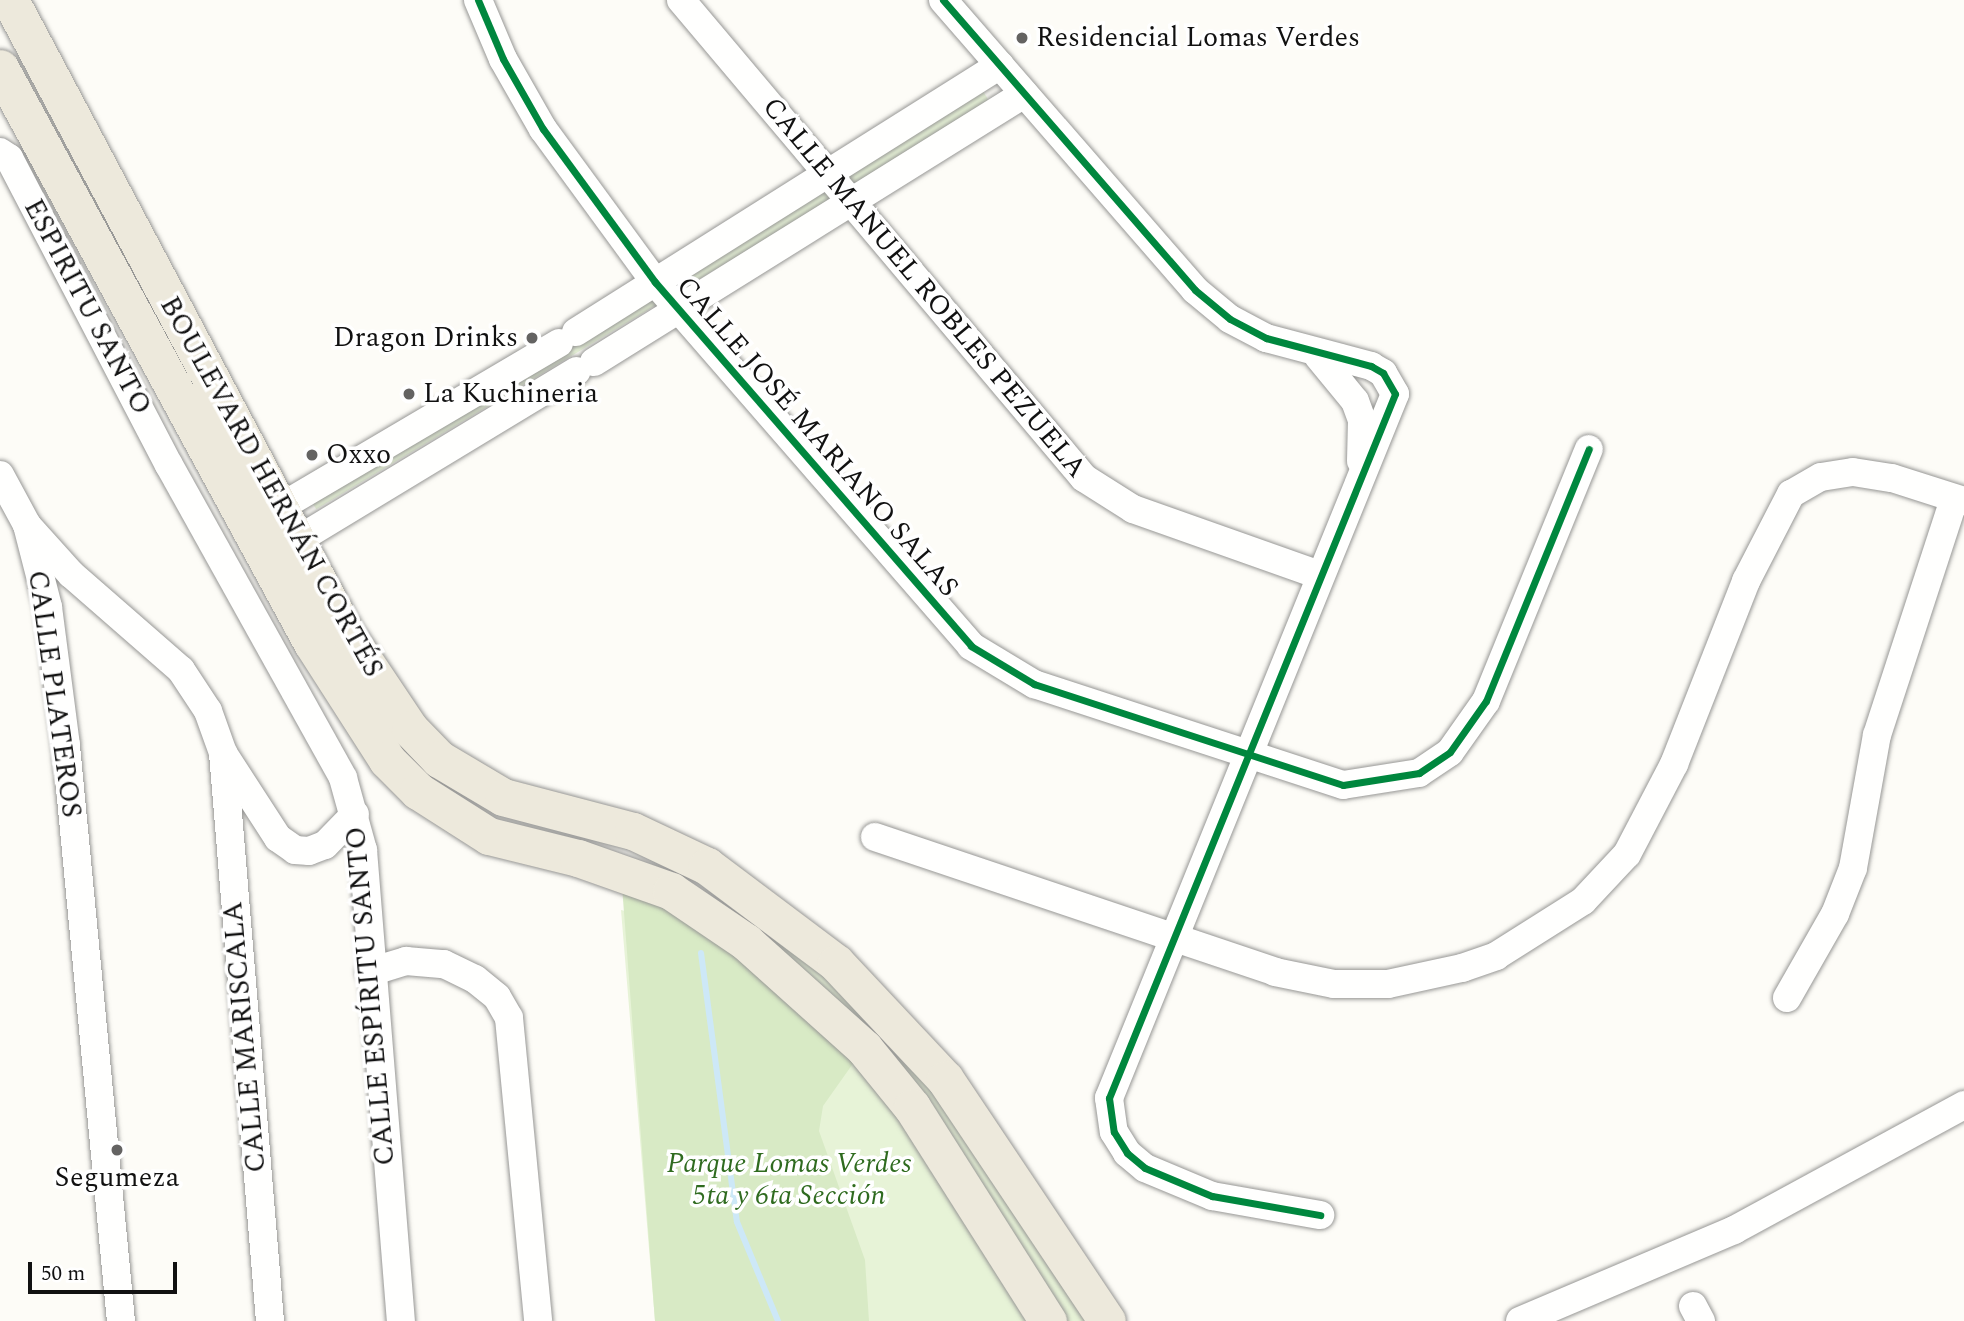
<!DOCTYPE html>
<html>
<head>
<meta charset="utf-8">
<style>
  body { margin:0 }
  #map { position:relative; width:1964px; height:1321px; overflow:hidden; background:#fdfcf7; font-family:Spectral,serif }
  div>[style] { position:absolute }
  .green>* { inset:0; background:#e7f3d7; transform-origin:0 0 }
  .forest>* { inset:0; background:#d8eac5 }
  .stream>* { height:6px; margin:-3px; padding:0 3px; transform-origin:3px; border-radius:3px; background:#cde8f7 }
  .roads { filter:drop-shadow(0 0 2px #979795) drop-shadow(0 0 2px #979795) }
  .minor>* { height:28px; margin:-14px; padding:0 14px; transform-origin:14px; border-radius:14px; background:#fffffe }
  .major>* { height:37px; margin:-18.5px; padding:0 18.5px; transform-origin:18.5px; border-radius:18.5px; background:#ede9dc }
  .cycleway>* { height:7px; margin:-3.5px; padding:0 3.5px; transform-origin:3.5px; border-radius:3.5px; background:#00873e }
  .dots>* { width:19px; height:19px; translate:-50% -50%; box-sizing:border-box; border:4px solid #fff; border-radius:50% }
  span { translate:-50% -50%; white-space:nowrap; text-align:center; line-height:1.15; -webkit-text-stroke:7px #fff; paint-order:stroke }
  .poi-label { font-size:28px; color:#111 }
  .left { translate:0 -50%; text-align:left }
  .right { translate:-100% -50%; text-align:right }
  .street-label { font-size:28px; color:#111 }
  .park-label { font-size:28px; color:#2f6b1f; font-style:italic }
  .scale { position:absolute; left:28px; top:1262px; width:149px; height:32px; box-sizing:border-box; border:4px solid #111; border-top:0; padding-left:9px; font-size:21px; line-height:24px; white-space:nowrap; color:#111; -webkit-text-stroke:5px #fff; paint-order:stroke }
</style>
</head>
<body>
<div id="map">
  <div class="green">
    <i style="left:980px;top:86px;width:21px;height:787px;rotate:59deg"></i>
    <i style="clip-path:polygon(621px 910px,758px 945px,771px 928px,891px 1034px,1096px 1321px,655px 1321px)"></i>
  </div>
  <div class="forest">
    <i style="clip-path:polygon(621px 873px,864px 1048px,823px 1106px,819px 1131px,865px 1260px,869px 1321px,655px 1321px)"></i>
  </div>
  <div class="stream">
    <i style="left:701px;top:953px;width:271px;rotate:82.4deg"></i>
    <i style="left:737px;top:1222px;width:107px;rotate:67.5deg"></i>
  </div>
  <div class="roads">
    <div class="minor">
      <i style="left:478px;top:0;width:64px;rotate:67deg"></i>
      <i style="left:503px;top:59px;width:81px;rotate:60.3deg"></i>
      <i style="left:543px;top:129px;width:190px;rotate:53.8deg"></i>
      <i style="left:655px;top:282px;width:482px;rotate:49deg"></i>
      <i style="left:971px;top:646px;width:74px;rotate:31.1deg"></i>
      <i style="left:1034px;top:684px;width:325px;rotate:18.1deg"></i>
      <i style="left:1343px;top:785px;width:77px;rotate:-9deg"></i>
      <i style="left:1419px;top:773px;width:37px;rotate:-34deg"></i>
      <i style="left:1450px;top:752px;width:62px;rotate:-54.8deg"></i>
      <i style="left:1486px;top:701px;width:272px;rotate:-67.8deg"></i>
      <i style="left:681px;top:0;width:625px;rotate:49.87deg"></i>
      <i style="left:1084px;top:478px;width:58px;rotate:32.3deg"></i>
      <i style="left:1133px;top:509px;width:197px;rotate:19.5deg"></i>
      <i style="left:943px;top:0;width:384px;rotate:49deg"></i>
      <i style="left:1195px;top:290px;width:45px;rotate:39.6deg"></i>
      <i style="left:1230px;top:319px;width:41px;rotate:27.8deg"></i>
      <i style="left:1266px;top:338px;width:109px;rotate:14.9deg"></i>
      <i style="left:1371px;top:366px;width:14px;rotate:30deg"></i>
      <i style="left:1383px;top:373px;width:24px;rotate:60deg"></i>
      <i style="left:1395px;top:394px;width:760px;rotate:112.11deg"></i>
      <i style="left:1109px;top:1098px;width:34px;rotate:82deg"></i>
      <i style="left:1114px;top:1132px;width:25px;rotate:58deg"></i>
      <i style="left:1127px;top:1153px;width:23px;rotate:40deg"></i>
      <i style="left:1145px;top:1168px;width:73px;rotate:22.7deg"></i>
      <i style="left:1212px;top:1196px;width:110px;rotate:10deg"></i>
      <i style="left:0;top:152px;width:11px;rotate:34deg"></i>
      <i style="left:9px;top:158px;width:346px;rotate:62.5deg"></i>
      <i style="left:169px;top:465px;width:358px;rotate:60.9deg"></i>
      <i style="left:343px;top:778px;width:75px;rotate:74.5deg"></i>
      <i style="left:363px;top:850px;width:473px;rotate:85.4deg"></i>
      <i style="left:576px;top:332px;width:501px;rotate:-32.2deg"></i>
      <i style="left:1318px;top:356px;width:58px;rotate:50.6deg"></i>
      <i style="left:1355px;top:401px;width:20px;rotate:70deg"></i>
      <i style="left:1362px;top:420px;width:41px;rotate:91.4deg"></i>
      <i style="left:594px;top:362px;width:507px;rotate:-31.93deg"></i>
      <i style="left:0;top:475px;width:57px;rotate:61.6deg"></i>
      <i style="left:27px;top:525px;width:66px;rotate:48.1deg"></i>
      <i style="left:71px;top:574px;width:146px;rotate:41.1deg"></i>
      <i style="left:181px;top:670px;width:49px;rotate:56.6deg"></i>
      <i style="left:208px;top:711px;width:45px;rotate:70.3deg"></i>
      <i style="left:223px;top:753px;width:101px;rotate:57.1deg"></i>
      <i style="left:278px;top:838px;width:21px;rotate:35deg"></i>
      <i style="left:295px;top:850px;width:14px;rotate:4deg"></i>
      <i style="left:309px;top:851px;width:17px;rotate:-21deg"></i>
      <i style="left:325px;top:845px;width:43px;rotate:-45.9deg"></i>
      <i style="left:279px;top:508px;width:325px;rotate:-30.5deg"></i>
      <i style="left:27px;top:525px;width:85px;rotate:75.6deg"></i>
      <i style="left:48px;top:607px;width:140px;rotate:82.6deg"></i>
      <i style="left:66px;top:746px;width:578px;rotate:84.54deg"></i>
      <i style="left:296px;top:541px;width:328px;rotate:-31.2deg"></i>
      <i style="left:223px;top:753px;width:570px;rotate:85.27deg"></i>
      <i style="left:875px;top:837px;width:422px;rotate:18.6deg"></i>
      <i style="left:1275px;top:972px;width:60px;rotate:11.5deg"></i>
      <i style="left:1334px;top:984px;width:54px"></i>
      <i style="left:1388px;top:984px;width:76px;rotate:-12.2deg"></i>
      <i style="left:1462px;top:968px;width:36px;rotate:-19deg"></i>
      <i style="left:1496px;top:956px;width:103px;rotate:-32.3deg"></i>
      <i style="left:1583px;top:901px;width:64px;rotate:-46.9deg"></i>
      <i style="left:1627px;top:854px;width:102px;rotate:-62.4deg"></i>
      <i style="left:1674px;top:764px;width:197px;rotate:-68.5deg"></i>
      <i style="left:1746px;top:581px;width:98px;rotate:-62.7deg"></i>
      <i style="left:1791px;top:494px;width:34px;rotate:-30deg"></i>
      <i style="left:1821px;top:477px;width:32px;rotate:-9deg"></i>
      <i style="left:1853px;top:472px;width:39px;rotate:9deg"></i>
      <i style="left:1892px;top:478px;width:76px;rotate:17.7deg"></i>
      <i style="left:370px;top:972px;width:38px;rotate:-17deg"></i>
      <i style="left:406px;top:961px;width:38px;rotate:5deg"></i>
      <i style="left:444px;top:964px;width:34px;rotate:26deg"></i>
      <i style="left:475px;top:979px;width:28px;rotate:39deg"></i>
      <i style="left:497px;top:997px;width:24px;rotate:60deg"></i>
      <i style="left:509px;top:1018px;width:304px;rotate:84.5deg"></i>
      <i style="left:1787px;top:998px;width:97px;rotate:-60.3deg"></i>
      <i style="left:1835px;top:914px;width:49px;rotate:-68.6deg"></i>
      <i style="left:1853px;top:868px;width:135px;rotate:-79.8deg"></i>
      <i style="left:1877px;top:735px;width:248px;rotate:-71.9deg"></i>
      <i style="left:1693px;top:1306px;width:17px;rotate:62deg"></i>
      <i style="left:1520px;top:1321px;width:233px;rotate:-23deg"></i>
      <i style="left:1734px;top:1230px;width:262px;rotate:-28.5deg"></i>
    </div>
    <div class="major">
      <i style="left:10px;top:0;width:715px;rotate:62.07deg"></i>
      <i style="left:345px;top:632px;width:117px;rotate:56.2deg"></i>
      <i style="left:410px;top:729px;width:42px;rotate:46deg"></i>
      <i style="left:439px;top:759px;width:74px;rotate:30.7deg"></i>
      <i style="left:503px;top:797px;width:134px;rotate:14.7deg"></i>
      <i style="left:633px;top:831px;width:82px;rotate:25.3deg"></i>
      <i style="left:707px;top:866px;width:161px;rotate:36.9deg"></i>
      <i style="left:836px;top:963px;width:159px;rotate:46.8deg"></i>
      <i style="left:945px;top:1079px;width:291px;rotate:56.2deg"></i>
      <i style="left:0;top:68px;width:654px;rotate:61.52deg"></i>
      <i style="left:312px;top:643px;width:139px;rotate:57.3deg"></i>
      <i style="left:387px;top:760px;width:44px;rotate:45deg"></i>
      <i style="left:418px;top:791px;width:84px;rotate:32.4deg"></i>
      <i style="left:489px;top:836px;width:92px;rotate:13.9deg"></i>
      <i style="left:578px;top:858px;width:99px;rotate:19.5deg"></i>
      <i style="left:671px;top:891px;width:91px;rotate:34.2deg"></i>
      <i style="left:746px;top:942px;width:159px;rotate:41.9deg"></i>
      <i style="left:864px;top:1048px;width:76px;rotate:50.9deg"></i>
      <i style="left:912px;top:1107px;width:254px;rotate:57.6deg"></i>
    </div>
  </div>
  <div class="cycleway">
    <i style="left:478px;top:0;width:64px;rotate:67deg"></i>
    <i style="left:503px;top:59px;width:81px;rotate:60.3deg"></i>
    <i style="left:543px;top:129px;width:190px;rotate:53.8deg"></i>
    <i style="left:655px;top:282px;width:482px;rotate:49deg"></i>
    <i style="left:971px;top:646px;width:74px;rotate:31.1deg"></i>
    <i style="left:1034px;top:684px;width:325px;rotate:18.1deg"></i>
    <i style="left:1343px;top:785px;width:77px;rotate:-9deg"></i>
    <i style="left:1419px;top:773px;width:37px;rotate:-34deg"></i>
    <i style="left:1450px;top:752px;width:62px;rotate:-54.8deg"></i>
    <i style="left:1486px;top:701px;width:272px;rotate:-67.8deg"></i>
    <i style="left:943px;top:0;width:384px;rotate:49deg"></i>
    <i style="left:1195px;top:290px;width:45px;rotate:39.6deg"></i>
    <i style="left:1230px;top:319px;width:41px;rotate:27.8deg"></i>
    <i style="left:1266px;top:338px;width:109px;rotate:14.9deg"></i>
    <i style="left:1371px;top:366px;width:14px;rotate:30deg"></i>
    <i style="left:1383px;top:373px;width:24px;rotate:60deg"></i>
    <i style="left:1395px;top:394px;width:760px;rotate:112.11deg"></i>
    <i style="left:1109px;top:1098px;width:34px;rotate:82deg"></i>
    <i style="left:1114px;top:1132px;width:25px;rotate:58deg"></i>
    <i style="left:1127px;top:1153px;width:23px;rotate:40deg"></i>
    <i style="left:1145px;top:1168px;width:73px;rotate:22.7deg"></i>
    <i style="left:1212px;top:1196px;width:110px;rotate:10deg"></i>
  </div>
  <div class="dots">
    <i style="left:1022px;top:38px;background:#646362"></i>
    <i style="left:532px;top:338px;background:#646362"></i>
    <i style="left:409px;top:394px;background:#646362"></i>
    <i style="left:312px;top:455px;background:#646362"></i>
    <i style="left:117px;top:1150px;background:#646362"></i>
  </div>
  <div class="poi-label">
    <span class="left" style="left:1036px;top:38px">Residencial Lomas Verdes</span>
    <span class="right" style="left:518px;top:338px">Dragon Drinks</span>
    <span class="left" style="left:423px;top:394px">La Kuchineria</span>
    <span class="left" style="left:326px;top:455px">Oxxo</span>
    <span style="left:117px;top:1178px">Segumeza</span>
  </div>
  <div class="street-label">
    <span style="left:924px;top:288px;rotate:50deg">CALLE MANUEL ROBLES PEZUELA</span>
    <span style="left:87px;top:307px;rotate:62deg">ESPIRITU SANTO</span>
    <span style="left:817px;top:437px;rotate:49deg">CALLE JOSÉ MARIANO SALAS</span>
    <span style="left:271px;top:487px;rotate:61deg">BOULEVARD HERNÁN CORTÉS</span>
    <span style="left:54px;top:694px;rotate:82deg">CALLE PLATEROS</span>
    <span style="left:371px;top:996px;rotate:-95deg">CALLE ESPÍRITU SANTO</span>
    <span style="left:245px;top:1037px;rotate:-95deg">CALLE MARISCALA</span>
  </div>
  <div class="park-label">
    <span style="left:789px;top:1180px">Parque Lomas Verdes<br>5ta y 6ta Sección</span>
  </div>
  <div class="scale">50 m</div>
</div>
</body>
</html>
